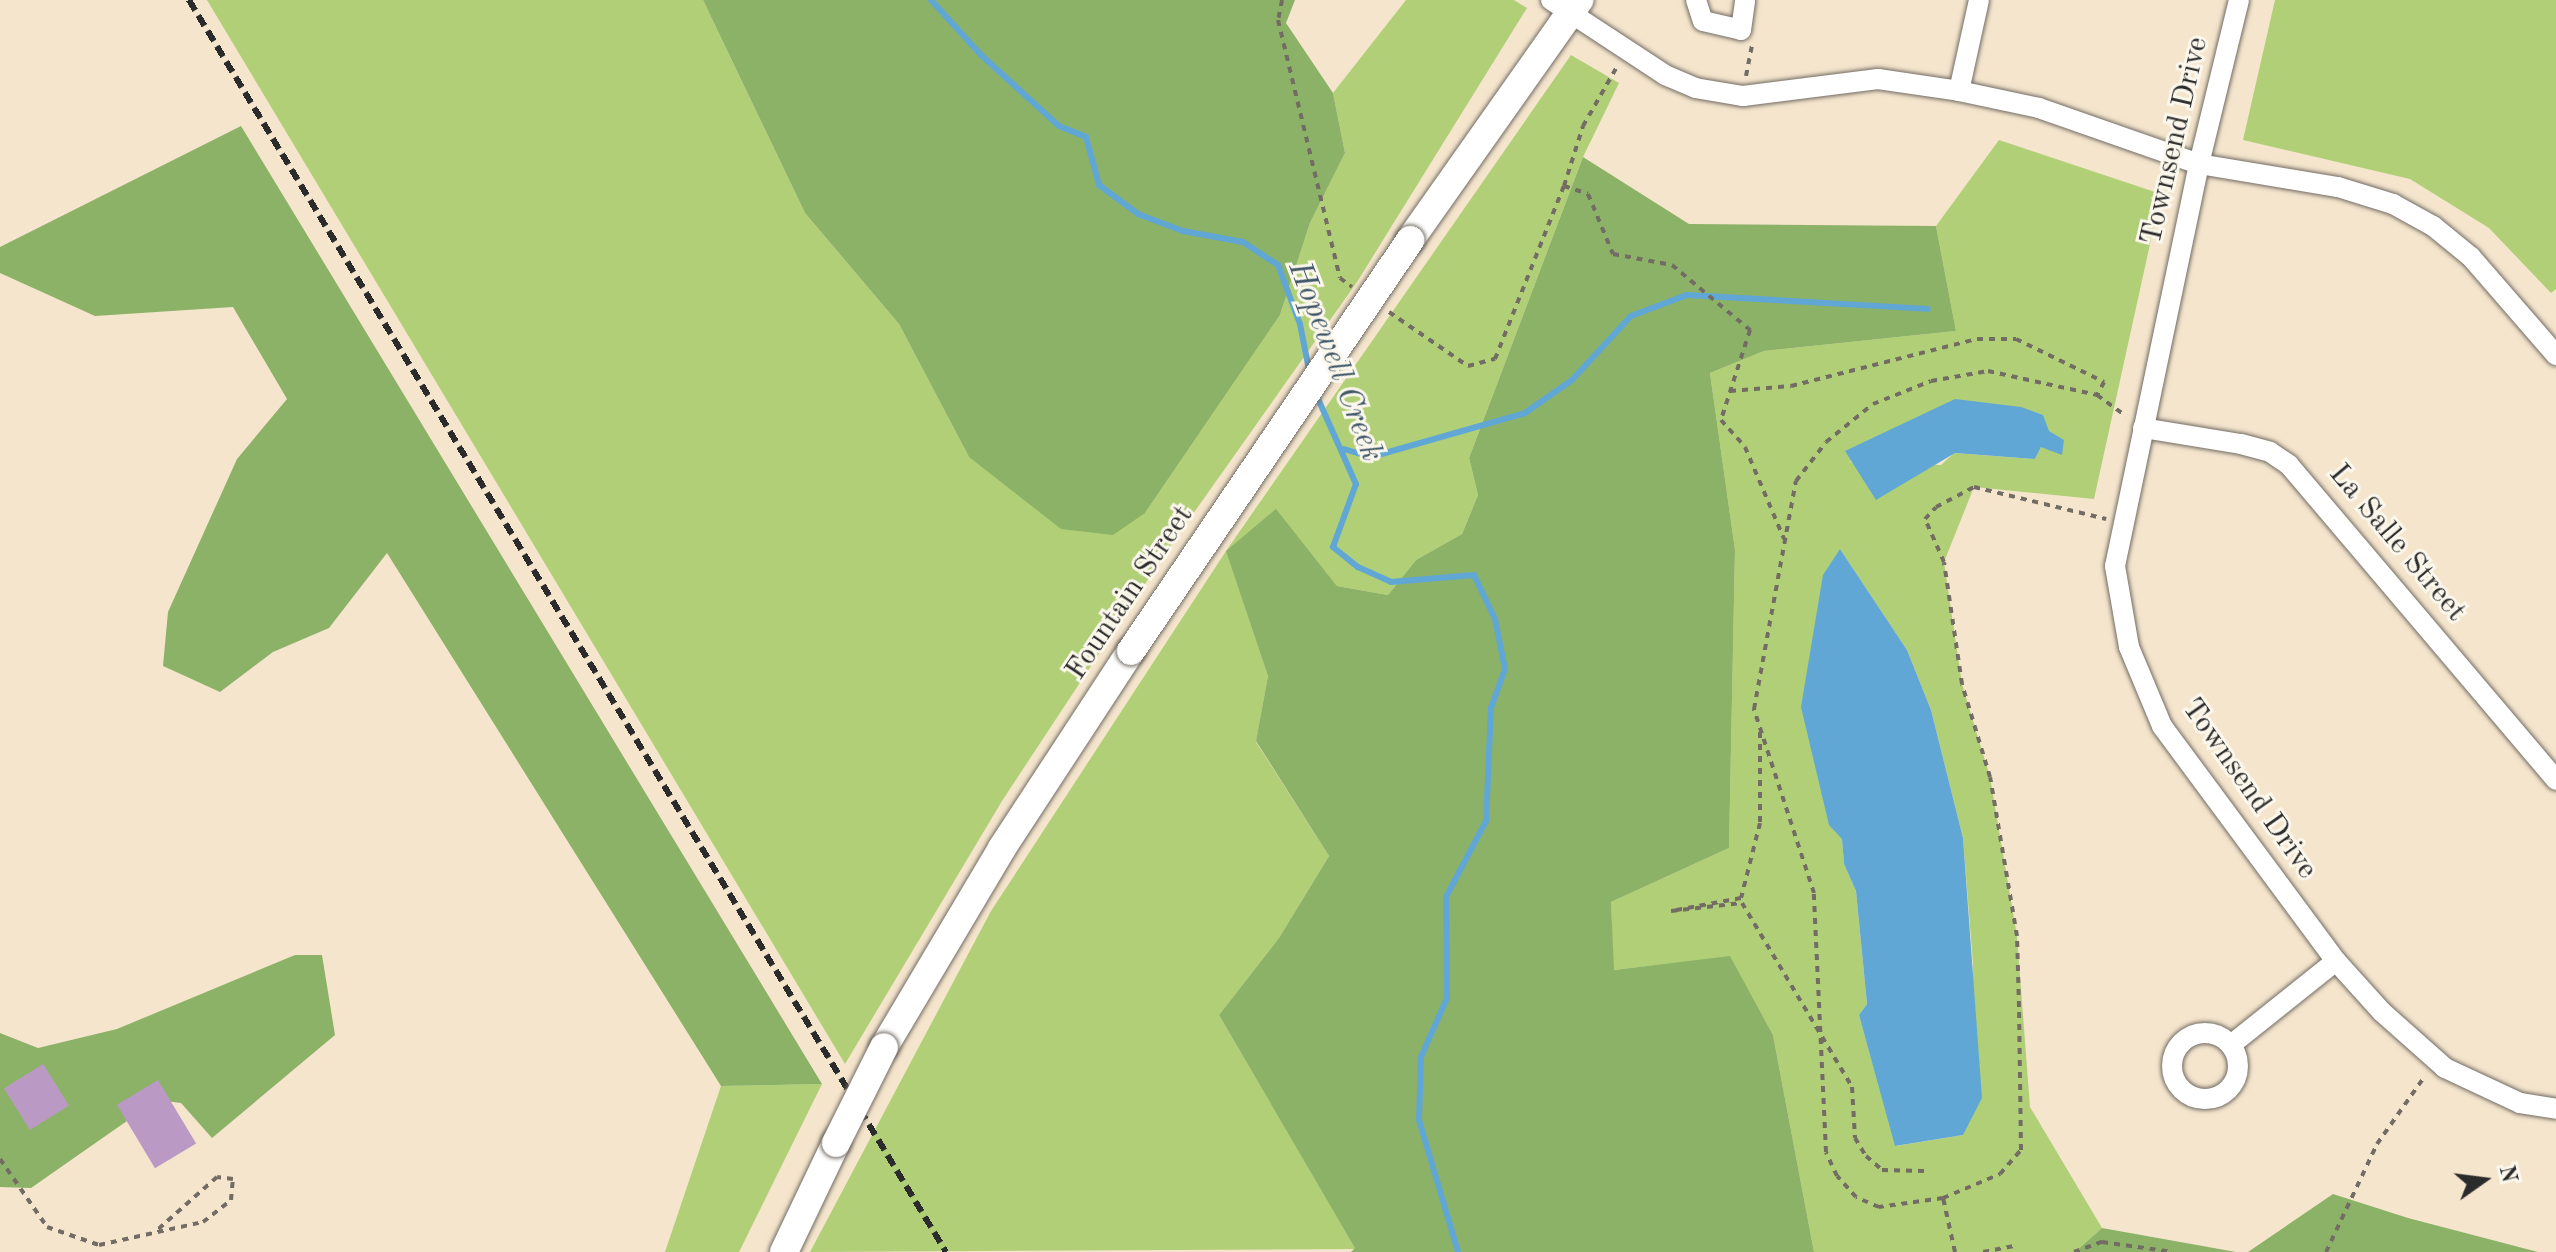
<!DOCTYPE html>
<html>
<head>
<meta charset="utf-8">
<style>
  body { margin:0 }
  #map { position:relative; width:2556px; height:1252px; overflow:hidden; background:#f5e5cd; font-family:"Old Standard TT",serif }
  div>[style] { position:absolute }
  .green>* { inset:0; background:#b1cf76 }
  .forest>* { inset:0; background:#8cb267 }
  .water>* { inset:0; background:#61a7d6 }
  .stream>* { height:6px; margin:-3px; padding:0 3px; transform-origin:3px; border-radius:3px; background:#61a7d6 }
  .building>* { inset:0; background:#ba9ac4; transform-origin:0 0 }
  .path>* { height:4px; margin-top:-2px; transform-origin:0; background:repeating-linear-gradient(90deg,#726c64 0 6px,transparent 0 12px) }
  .roads { filter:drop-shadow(0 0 2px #726c64) drop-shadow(0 0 2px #726c64) }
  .street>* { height:20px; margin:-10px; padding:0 10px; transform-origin:10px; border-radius:10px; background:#fff }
  .street>.ring { margin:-10px; padding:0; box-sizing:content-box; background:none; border:20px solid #fff; border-radius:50% }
  .secondary>* { height:28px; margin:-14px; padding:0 14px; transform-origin:14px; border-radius:14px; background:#fff }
  .rail>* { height:6px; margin-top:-3px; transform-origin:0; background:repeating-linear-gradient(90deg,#2b2b2b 0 12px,transparent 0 18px) }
  .bridges { filter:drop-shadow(0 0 2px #726c64) drop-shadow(0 0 2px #726c64) }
  .secondary-bridge>* { height:28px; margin:-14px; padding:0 14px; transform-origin:14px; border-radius:14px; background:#fff }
  span { translate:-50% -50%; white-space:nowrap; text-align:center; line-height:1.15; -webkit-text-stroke:6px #fbf7ec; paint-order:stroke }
  .street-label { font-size:30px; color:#2b2b2b }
  .water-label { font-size:32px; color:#3e5667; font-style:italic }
  .north { position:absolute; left:2444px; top:1140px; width:80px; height:80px; -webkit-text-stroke:6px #fbf7ec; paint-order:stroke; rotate:76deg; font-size:22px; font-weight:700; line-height:32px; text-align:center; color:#2b2b2b }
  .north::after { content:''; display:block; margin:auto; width:28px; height:36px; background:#2b2b2b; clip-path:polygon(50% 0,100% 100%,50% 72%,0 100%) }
</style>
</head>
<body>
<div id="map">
  <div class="green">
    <i style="clip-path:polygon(207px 0,703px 0,805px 213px,899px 324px,969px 457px,1145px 513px,1280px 315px,1310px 223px,1345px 153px,1333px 93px,1406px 0,1514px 0,1527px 8px,1357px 282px,1166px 552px,1002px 801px,845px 1064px)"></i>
    <i style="clip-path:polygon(2275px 0,2556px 0,2556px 289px,2551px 293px,2489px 228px,2410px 179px,2243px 140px)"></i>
    <i style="clip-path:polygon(1571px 55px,1619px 83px,1583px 157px,1469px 458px,1478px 495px,1462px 534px,1416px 560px,1388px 595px,1337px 586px,1276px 510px,1227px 551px,1268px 676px,1256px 742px,1329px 856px,1279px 938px,1219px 1015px,1356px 1249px,810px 1252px,991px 911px,1226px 551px)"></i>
    <i style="clip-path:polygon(evenodd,1999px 140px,2161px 194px,2094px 499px,1974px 487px,1944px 562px,1962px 684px,1990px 777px,2017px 936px,2030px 1107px,2102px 1228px,2075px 1252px,1814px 1252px,1773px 1035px,1730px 957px,1613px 970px,1611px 902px,1729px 848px,1735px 550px,1710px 373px,1764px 351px,1956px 331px,1936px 226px,1999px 140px,2064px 441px,2041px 447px,2035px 459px,1954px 453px,1941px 465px,1847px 462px,2064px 441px,1999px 140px,1840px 549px,1907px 650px,1931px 710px,1963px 838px,1973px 964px,1963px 1135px,1896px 1146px,1859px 1015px,1867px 1004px,1856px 891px,1844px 864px,1842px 839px,1840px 549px)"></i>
    <i style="clip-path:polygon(822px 1084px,739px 1252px,665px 1252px,721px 1086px)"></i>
  </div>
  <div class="forest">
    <i style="clip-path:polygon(703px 0,1295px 0,1286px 23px,1333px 93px,1345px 153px,1310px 223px,1280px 315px,1145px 513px,1113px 535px,1061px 529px,969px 457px,899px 324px,805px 213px)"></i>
    <i style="clip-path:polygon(241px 126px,822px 1084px,721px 1086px,387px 553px,329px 628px,273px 652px,220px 692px,163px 666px,168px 612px,237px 459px,287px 399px,233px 307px,95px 316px,0 273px,0 247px)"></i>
    <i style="clip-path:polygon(1583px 157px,1689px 224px,1936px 226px,1956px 331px,1764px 351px,1710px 373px,1735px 550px,1729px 848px,1611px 902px,1614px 970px,1730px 956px,1773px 1035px,1814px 1252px,1351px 1252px,1355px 1248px,1219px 1015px,1279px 938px,1329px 856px,1256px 741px,1268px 676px,1226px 551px,1276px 509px,1337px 586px,1388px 595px,1416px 560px,1462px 534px,1478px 495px,1469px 458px)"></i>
    <i style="clip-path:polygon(295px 955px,322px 955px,335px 1035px,212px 1138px,181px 1103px,157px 1100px,31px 1188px,0 1187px,0 1033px,38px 1048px,117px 1029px)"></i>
    <i style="clip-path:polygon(2333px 1194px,2408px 1218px,2538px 1252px,2248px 1252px)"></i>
    <i style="clip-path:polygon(2102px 1228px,2236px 1252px,2075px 1252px)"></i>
  </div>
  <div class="water">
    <i style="clip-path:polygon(1955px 399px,2021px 407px,2043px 415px,2049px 431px,2064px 440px,2062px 455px,2041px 447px,2035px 459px,1955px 453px,1876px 500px,1845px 451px)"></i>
    <i style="clip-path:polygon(1840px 549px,1907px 650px,1931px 710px,1963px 838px,1982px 1098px,1963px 1135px,1895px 1146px,1859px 1015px,1867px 1004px,1856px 891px,1844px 864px,1842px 839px,1829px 825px,1801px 707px,1823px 575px)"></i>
  </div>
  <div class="stream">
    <i style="left:931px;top:0;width:74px;rotate:47.7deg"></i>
    <i style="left:981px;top:55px;width:105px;rotate:42.3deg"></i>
    <i style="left:1059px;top:126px;width:29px;rotate:22deg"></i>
    <i style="left:1086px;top:137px;width:50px;rotate:74.8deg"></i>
    <i style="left:1099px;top:185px;width:49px;rotate:36.6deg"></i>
    <i style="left:1138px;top:214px;width:48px;rotate:20.7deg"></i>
    <i style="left:1183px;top:231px;width:61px;rotate:10.4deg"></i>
    <i style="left:1243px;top:242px;width:42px;rotate:33.3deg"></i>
    <i style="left:1278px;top:265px;width:63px;rotate:69.6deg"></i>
    <i style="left:1300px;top:324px;width:47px;rotate:78.9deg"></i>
    <i style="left:1315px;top:392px;width:101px;rotate:66deg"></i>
    <i style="left:1356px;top:484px;width:67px;rotate:110.1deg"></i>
    <i style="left:1333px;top:547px;width:32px;rotate:39deg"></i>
    <i style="left:1358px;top:567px;width:36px;rotate:24deg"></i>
    <i style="left:1391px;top:582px;width:83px;rotate:-4.8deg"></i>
    <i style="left:1474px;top:575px;width:49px;rotate:64.5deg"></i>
    <i style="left:1495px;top:619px;width:51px;rotate:78.7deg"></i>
    <i style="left:1505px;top:669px;width:41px;rotate:109.7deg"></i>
    <i style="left:1491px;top:708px;width:113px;rotate:92.5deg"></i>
    <i style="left:1486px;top:821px;width:86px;rotate:117.8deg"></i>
    <i style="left:1446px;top:897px;width:101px;rotate:89.4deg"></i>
    <i style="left:1447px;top:998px;width:64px;rotate:113.8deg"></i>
    <i style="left:1421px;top:1057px;width:63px;rotate:91.8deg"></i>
    <i style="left:1419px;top:1120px;width:138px;rotate:73.5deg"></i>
    <i style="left:1344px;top:449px;width:28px;rotate:17deg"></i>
    <i style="left:1371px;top:457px;width:160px;rotate:-15.9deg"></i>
    <i style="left:1525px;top:413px;width:57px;rotate:-35.1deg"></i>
    <i style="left:1572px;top:380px;width:87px;rotate:-47.3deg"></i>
    <i style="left:1631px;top:316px;width:60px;rotate:-20.6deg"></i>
    <i style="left:1687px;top:295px;width:241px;rotate:3.3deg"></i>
  </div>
  <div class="building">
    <i style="left:43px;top:1064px;width:49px;height:46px;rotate:58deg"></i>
    <i style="left:158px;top:1080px;width:74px;height:48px;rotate:59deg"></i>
  </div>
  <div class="path">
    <i style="left:1282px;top:0;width:20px;rotate:101deg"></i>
    <i style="left:1278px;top:20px;width:265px;rotate:76.5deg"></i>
    <i style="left:1340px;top:278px;width:15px;rotate:37deg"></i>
    <i style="left:1746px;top:76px;width:32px;rotate:-79deg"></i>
    <i style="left:1564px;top:186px;width:63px;rotate:-72.4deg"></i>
    <i style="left:1583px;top:126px;width:70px;rotate:-60.2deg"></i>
    <i style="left:1389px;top:312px;width:96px;rotate:34.4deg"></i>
    <i style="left:1468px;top:366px;width:28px;rotate:-15deg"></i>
    <i style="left:1495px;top:359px;width:186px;rotate:-68.3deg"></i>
    <i style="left:1564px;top:186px;width:25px;rotate:18deg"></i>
    <i style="left:1588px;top:194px;width:65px;rotate:67.4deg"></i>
    <i style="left:1613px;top:254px;width:60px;rotate:10.6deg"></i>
    <i style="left:1672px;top:265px;width:102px;rotate:39.8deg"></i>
    <i style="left:1750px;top:330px;width:95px;rotate:107.9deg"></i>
    <i style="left:1721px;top:420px;width:36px;rotate:48deg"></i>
    <i style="left:1745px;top:447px;width:100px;rotate:67deg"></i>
    <i style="left:1730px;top:391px;width:61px;rotate:-4.7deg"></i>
    <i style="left:1791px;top:386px;width:192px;rotate:-14.2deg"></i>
    <i style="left:1977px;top:339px;width:39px"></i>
    <i style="left:2016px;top:339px;width:98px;rotate:26deg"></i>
    <i style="left:2104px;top:382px;width:15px;rotate:118deg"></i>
    <i style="left:1760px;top:732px;width:91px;rotate:90deg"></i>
    <i style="left:1760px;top:823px;width:77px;rotate:104.2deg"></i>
    <i style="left:1741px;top:898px;width:71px;rotate:169.5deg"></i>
    <i style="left:1671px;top:911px;width:71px;rotate:-6.4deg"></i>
    <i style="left:1742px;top:903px;width:214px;rotate:59.1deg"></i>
    <i style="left:1852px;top:1087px;width:51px;rotate:86.6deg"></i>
    <i style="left:1855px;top:1138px;width:21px;rotate:59deg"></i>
    <i style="left:1866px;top:1156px;width:21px;rotate:41deg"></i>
    <i style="left:1882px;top:1170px;width:42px;rotate:1.4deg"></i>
    <i style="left:0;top:1159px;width:83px;rotate:55.3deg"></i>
    <i style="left:47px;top:1227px;width:55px;rotate:19.1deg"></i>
    <i style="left:99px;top:1245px;width:107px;rotate:-12.5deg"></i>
    <i style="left:203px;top:1222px;width:36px;rotate:-38deg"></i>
    <i style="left:231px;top:1200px;width:21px;rotate:-85deg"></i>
    <i style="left:233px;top:1179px;width:16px;rotate:-173deg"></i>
    <i style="left:217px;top:1177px;width:81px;rotate:138.5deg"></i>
    <i style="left:1943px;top:1198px;width:62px;rotate:-22.8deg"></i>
    <i style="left:2000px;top:1174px;width:32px;rotate:-49deg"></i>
    <i style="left:2021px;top:1150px;width:143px;rotate:-90.8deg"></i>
    <i style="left:2019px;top:1007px;width:71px;rotate:-91.6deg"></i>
    <i style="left:2017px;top:936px;width:161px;rotate:-99.6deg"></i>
    <i style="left:1990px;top:777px;width:97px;rotate:-106.8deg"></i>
    <i style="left:1962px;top:684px;width:123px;rotate:-98.4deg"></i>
    <i style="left:1944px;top:562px;width:47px;rotate:-113.8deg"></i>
    <i style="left:1925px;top:519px;width:16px;rotate:-47deg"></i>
    <i style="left:1936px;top:507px;width:43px;rotate:-27.8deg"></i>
    <i style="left:1974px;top:487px;width:136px;rotate:13.6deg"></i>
    <i style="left:1955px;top:1252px;width:55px;rotate:-102.5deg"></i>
    <i style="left:1943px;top:1198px;width:65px;rotate:172deg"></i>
    <i style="left:1879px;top:1207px;width:25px;rotate:-157deg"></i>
    <i style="left:1856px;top:1197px;width:28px;rotate:-132deg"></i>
    <i style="left:1837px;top:1176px;width:26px;rotate:-115deg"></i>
    <i style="left:1826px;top:1152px;width:259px;rotate:-92.7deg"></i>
    <i style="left:1814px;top:893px;width:194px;rotate:-108.1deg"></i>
    <i style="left:1754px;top:709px;width:232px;rotate:-79.6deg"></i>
    <i style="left:1796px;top:481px;width:49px;rotate:-52.4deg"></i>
    <i style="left:1826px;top:442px;width:60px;rotate:-39deg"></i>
    <i style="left:1873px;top:404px;width:62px;rotate:-21.6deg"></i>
    <i style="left:1931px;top:381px;width:58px;rotate:-10deg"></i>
    <i style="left:1988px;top:371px;width:112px;rotate:12.4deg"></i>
    <i style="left:2097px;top:395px;width:36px;rotate:36deg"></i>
    <i style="left:1983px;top:1252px;width:33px;rotate:-11deg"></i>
    <i style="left:2074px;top:1252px;width:30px;rotate:-20deg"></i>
    <i style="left:2102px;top:1242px;width:72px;rotate:8deg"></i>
    <i style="left:2326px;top:1252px;width:119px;rotate:-64.7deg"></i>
    <i style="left:2377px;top:1144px;width:83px;rotate:-54.8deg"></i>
  </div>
  <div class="roads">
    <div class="street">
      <i style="left:1551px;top:0;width:136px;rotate:33.3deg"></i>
      <i style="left:1665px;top:75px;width:33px;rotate:23deg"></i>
      <i style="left:1695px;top:88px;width:49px;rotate:9.5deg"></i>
      <i style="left:1743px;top:96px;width:136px;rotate:-7.2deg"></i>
      <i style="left:1878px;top:79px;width:82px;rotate:8.4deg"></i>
      <i style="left:1959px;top:91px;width:82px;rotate:12deg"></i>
      <i style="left:2039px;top:108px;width:170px;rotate:19.3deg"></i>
      <i style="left:2199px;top:164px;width:141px;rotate:9.4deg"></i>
      <i style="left:2338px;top:187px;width:58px;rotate:17.2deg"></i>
      <i style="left:2393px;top:204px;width:46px;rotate:28.8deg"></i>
      <i style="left:2433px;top:226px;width:49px;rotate:39.2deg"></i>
      <i style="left:2471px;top:257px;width:130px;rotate:49.1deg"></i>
      <i style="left:1696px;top:0;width:22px;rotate:72deg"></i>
      <i style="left:1703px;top:21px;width:39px;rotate:13deg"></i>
      <i style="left:1741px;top:30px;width:30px;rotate:-82deg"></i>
      <i style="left:2239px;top:0;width:169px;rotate:103.7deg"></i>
      <i style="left:2199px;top:164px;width:411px;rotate:101.8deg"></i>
      <i style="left:2115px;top:566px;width:82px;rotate:80.2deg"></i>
      <i style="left:2129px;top:647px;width:86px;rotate:67.3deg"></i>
      <i style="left:2162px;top:726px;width:292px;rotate:53.5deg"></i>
      <i style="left:2336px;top:961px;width:69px;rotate:48deg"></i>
      <i style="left:2382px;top:1012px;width:84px;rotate:41.6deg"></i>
      <i style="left:2445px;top:1068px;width:83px;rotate:25deg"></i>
      <i style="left:2520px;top:1103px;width:36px;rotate:9deg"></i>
      <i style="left:1959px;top:91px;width:93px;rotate:-77.6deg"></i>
      <i style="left:2143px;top:428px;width:99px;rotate:9.3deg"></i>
      <i style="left:2241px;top:444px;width:30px;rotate:15deg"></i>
      <i style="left:2270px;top:452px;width:23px;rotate:34deg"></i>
      <i style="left:2289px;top:465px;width:413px;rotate:49.7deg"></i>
      <i class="ring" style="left:2172px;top:1033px;width:46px;height:46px"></i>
      <i style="left:2232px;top:1044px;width:133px;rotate:-38.6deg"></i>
    </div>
    <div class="secondary">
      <i style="left:1410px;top:240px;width:294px;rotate:-54.8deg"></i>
      <i style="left:884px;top:1047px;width:231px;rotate:-59.3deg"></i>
      <i style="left:1002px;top:848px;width:235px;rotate:-56.8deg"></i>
      <i style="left:784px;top:1252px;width:121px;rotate:-64.5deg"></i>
    </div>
  </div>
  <div class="rail">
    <i style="left:189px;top:0;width:1463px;rotate:58.84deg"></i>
  </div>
  <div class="bridges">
    <div class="secondary-bridge">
      <i style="left:1131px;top:651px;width:497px;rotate:-55.8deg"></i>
      <i style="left:836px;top:1143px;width:107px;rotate:-63.4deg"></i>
    </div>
  </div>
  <div class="street-label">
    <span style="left:2175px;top:141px;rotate:-77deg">Townsend Drive</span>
    <span style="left:2397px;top:543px;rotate:50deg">La Salle Street</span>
    <span style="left:1130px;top:593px;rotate:-56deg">Fountain Street</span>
    <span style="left:2249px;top:789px;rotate:55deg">Townsend Drive</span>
  </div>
  <div class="water-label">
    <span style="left:1334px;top:362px;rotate:69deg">Hopewell Creek</span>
  </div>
  <div class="north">N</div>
</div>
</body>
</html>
